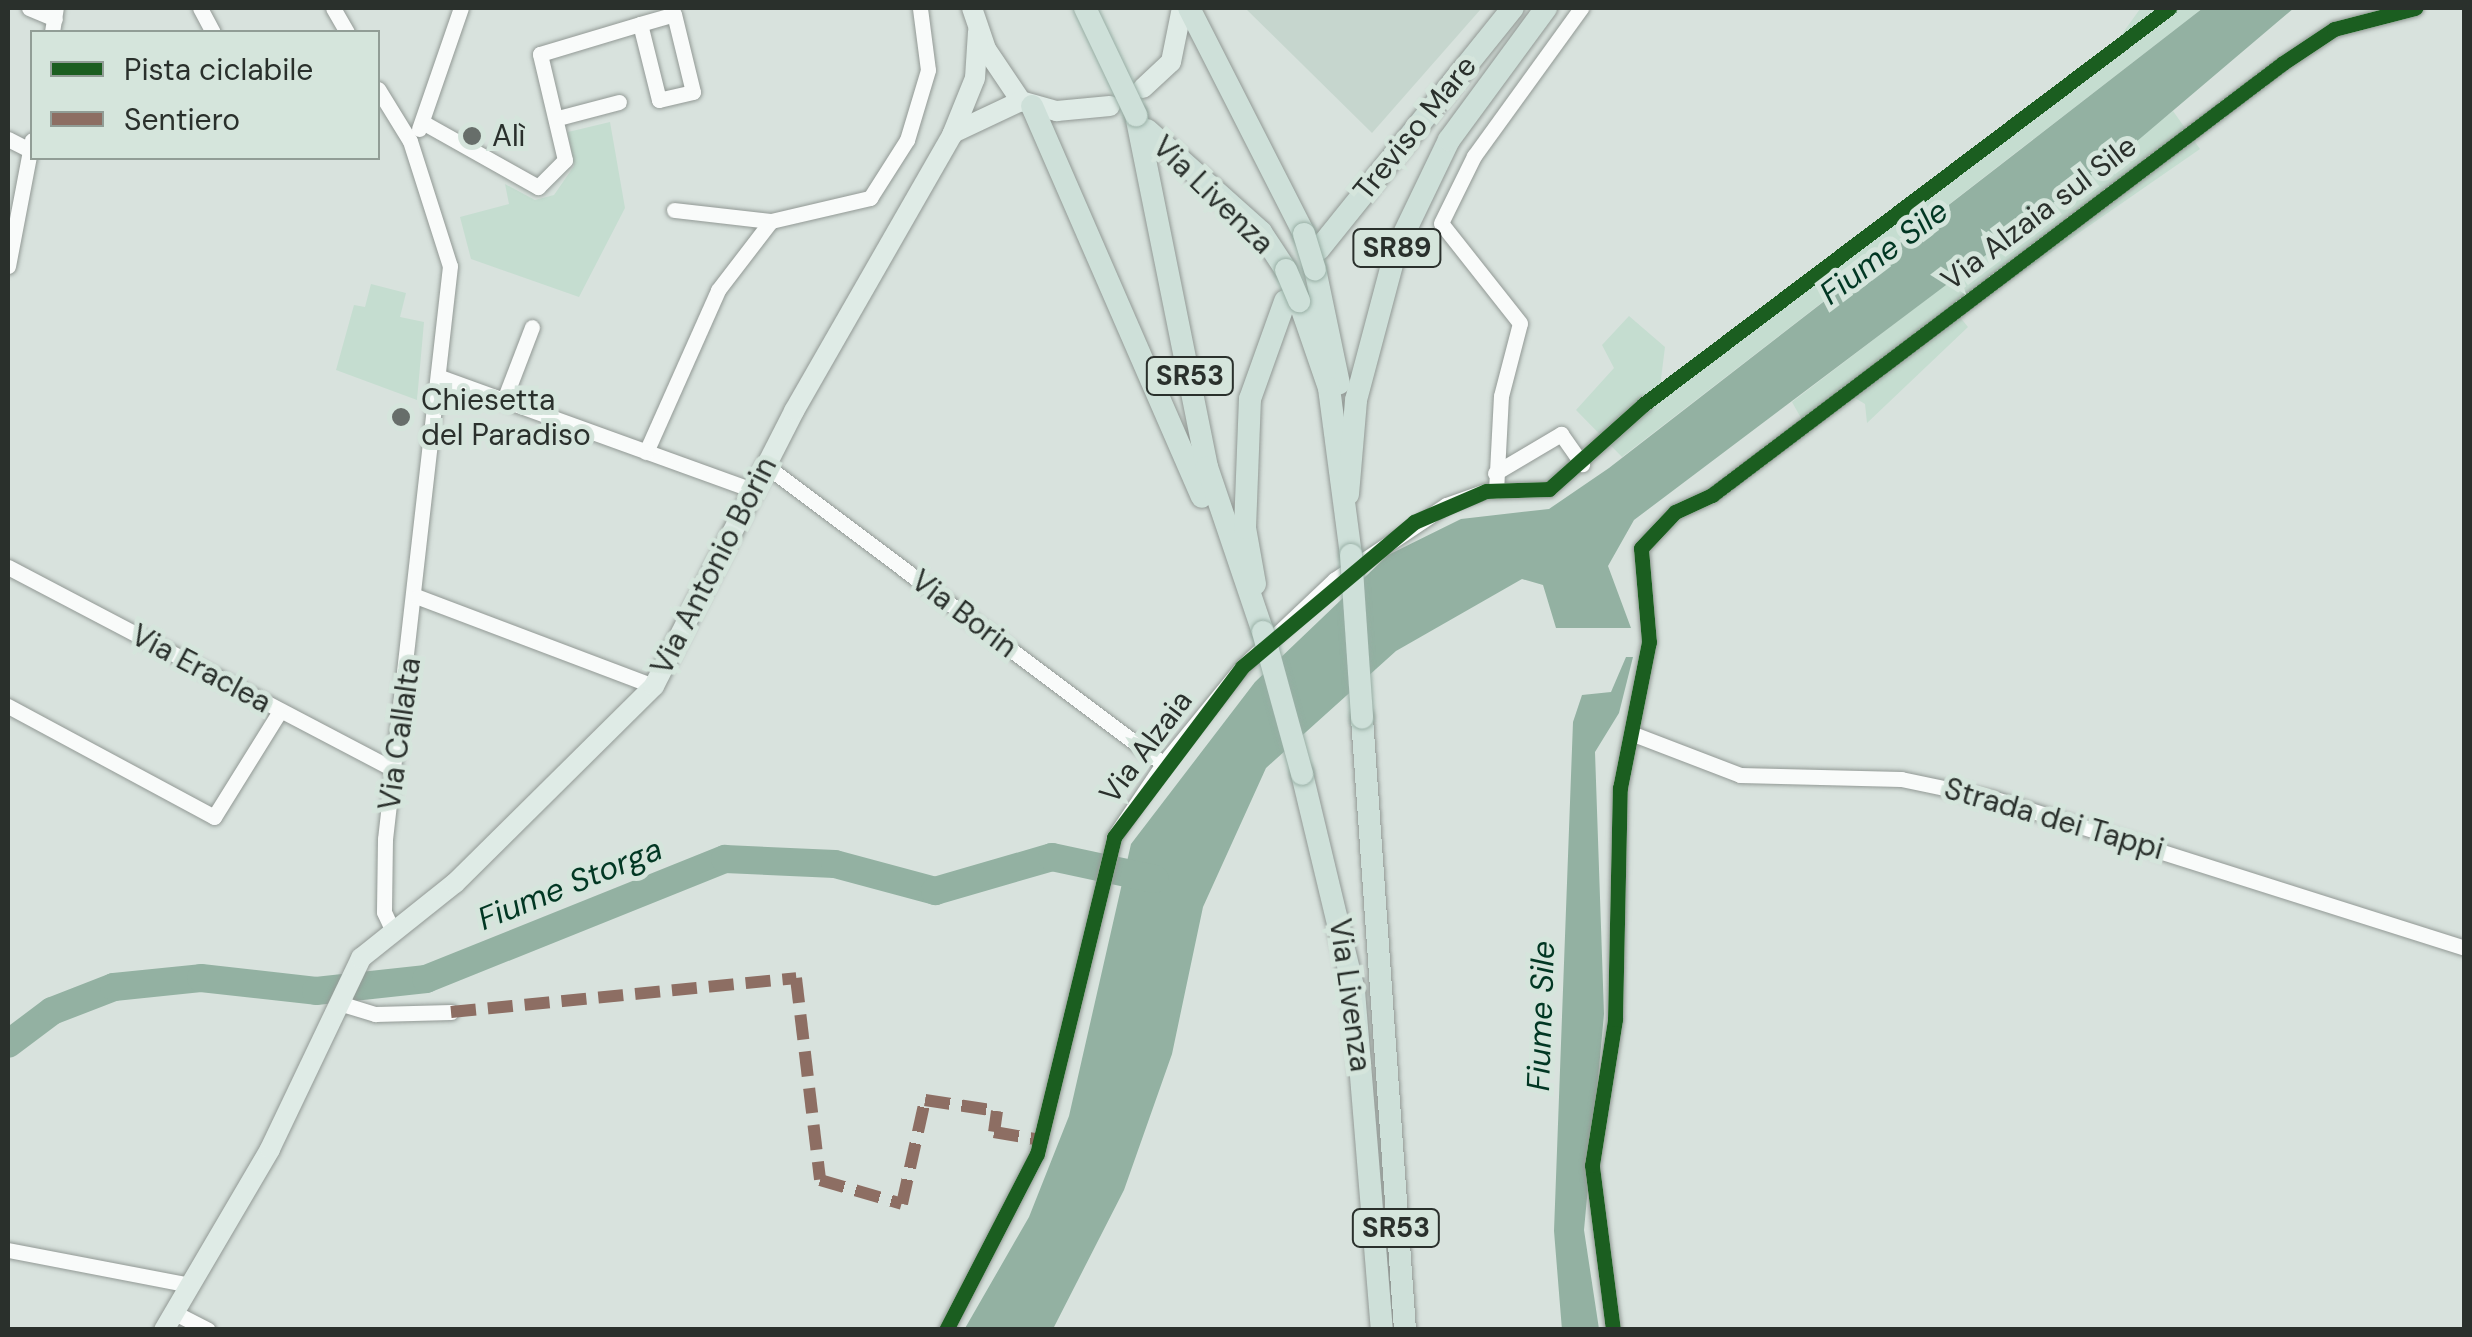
<!DOCTYPE html>
<html>
<head>
<meta charset="utf-8">
<style>
  body { margin:0 }
  #map { position:relative; width:2472px; height:1337px; overflow:hidden; background:#d8e2dd; font-family:"DM Sans",sans-serif }
  div>[style] { position:absolute }
  .built>* { inset:0; background:#c6d6ce }
  .green>* { inset:0; background:#c5ddd0 }
  .water>* { inset:0; background:#93b1a2 }
  .river>* { height:28px; margin:-14px; padding:0 14px; transform-origin:14px; border-radius:14px; background:#93b1a2 }
  .roads { filter:drop-shadow(0 0 2px #929995) drop-shadow(0 0 2px #929995) }
  .minor>* { height:15px; margin:-7.5px; padding:0 7.5px; transform-origin:7.5px; border-radius:7.5px; background:#f9fbfa }
  .major>* { height:20px; margin:-10px; padding:0 10px; transform-origin:10px; border-radius:10px; background:#dfebe6 }
  .highway>* { height:22px; margin:-11px; padding:0 11px; transform-origin:11px; border-radius:11px; background:#cee0d9 }
  .bridges { filter:drop-shadow(0 0 2px #97aea4) drop-shadow(0 0 2px #97aea4) }
  .highway-bridge>* { height:22px; margin:-11px; padding:0 11px; transform-origin:11px; border-radius:11px; background:#cee0d9 }
  .quiet>* { height:12px; margin-top:-6px; transform-origin:0; background:repeating-linear-gradient(90deg,#8d6e63 0 25px,transparent 0 37px) }
  .cycleway>* { height:15px; margin:-7.5px; padding:0 7.5px; transform-origin:7.5px; border-radius:7.5px; background:#1b5e20 }
  .dots>* { width:28px; height:28px; translate:-50% -50%; box-sizing:border-box; border:5px solid #d5e5dc; border-radius:50% }
  span { translate:-50% -50%; white-space:nowrap; text-align:center; line-height:1.15; -webkit-text-stroke:10px #d5e5dc; paint-order:stroke }
  .shield-label span { padding:2px 8px; background:#d5e5dc; border:2px solid; border-radius:8px; -webkit-text-stroke-width:0 }
  .shield-label { font-size:28px; color:#2a302c; font-weight:700 }
  .street-label { font-size:30px; color:#2a302c }
  .poi-label { font-size:30px; color:#2a302c }
  .left { translate:0 -50%; text-align:left }
  .water-label { font-size:32px; color:#013723; font-style:italic }
  .frame { position:absolute; inset:0; border:10px solid #2a302c; pointer-events:none }
  .legend { position:absolute; left:30px; top:30px; width:350px; height:130px; box-sizing:border-box; background:#d5e5dc; border:2px solid #919d96; margin:0; padding:12px 18px; list-style:none; font-size:30px; color:#2a302c }
  .legend li { display:flex; align-items:center; gap:20px; height:50px }
  .legend b { width:50px; border:2px solid #919d96 }
</style>
</head>
<body>
<div id="map">
  <div class="built">
    <i style="clip-path:polygon(1245px 8px,1478px 8px,1480px 10px,1372px 133px)"></i>
  </div>
  <div class="green">
    <i style="clip-path:polygon(2203px 8px,1622px 457px,1576px 410px,1614px 368px,1602px 345px,1629px 316px,1665px 347px,1659px 395px,2101px 63px,2140px 9px)"></i>
    <i style="clip-path:polygon(2173px 111px,2200px 149px,1959px 316px,1968px 327px,1867px 423px,1865px 404px,1850px 395px,1806px 427px,1792px 402px)"></i>
    <i style="clip-path:polygon(610px 122px,625px 208px,579px 297px,471px 259px,460px 217px,509px 204px,505px 184px,535px 200px,554px 195px,574px 166px,568px 132px)"></i>
    <i style="clip-path:polygon(371px 284px,406px 293px,400px 317px,424px 322px,417px 400px,336px 370px,354px 305px,365px 307px)"></i>
  </div>
  <div class="water">
    <i style="clip-path:polygon(2203px 8px,2294px 8px,2136px 142px,1634px 520px,1608px 566px,1631px 628px,1556px 628px,1543px 585px,1522px 579px,1396px 651px,1266px 768px,1203px 907px,1172px 1054px,1124px 1190px,1053px 1329px,964px 1330px,1029px 1217px,1069px 1116px,1131px 844px,1255px 682px,1388px 555px,1461px 519px,1549px 509px,1609px 468px)"></i>
    <i style="clip-path:polygon(1626px 657px,1633px 657px,1619px 713px,1595px 752px,1604px 1014px,1584px 1230px,1599px 1329px,1562px 1330px,1554px 1231px,1573px 722px,1582px 695px,1611px 692px)"></i>
  </div>
  <div class="river">
    <i style="left:8px;top:1044px;width:55px;rotate:-36.9deg"></i>
    <i style="left:52px;top:1011px;width:66px;rotate:-21.2deg"></i>
    <i style="left:114px;top:987px;width:87px;rotate:-5.9deg"></i>
    <i style="left:201px;top:978px;width:116px;rotate:6.4deg"></i>
    <i style="left:316px;top:991px;width:111px;rotate:-6.2deg"></i>
    <i style="left:426px;top:979px;width:322px;rotate:-21.9deg"></i>
    <i style="left:725px;top:859px;width:110px;rotate:2.6deg"></i>
    <i style="left:835px;top:864px;width:104px;rotate:15.1deg"></i>
    <i style="left:935px;top:891px;width:122px;rotate:-16.2deg"></i>
    <i style="left:1052px;top:857px;width:105px;rotate:12.1deg"></i>
  </div>
  <div class="roads">
    <div class="minor">
      <i style="left:29px;top:8px;width:28px;rotate:23deg"></i>
      <i style="left:200px;top:8px;width:27px;rotate:62deg"></i>
      <i style="left:333px;top:8px;width:28px;rotate:60deg"></i>
      <i style="left:52px;top:32px;width:24px;rotate:-81deg"></i>
      <i style="left:378px;top:89px;width:61px;rotate:58.4deg"></i>
      <i style="left:410px;top:141px;width:131px;rotate:72.3deg"></i>
      <i style="left:450px;top:266px;width:577px;rotate:96.47deg"></i>
      <i style="left:385px;top:839px;width:73px;rotate:90.8deg"></i>
      <i style="left:384px;top:912px;width:21px;rotate:65deg"></i>
      <i style="left:558px;top:118px;width:63px;rotate:-14.7deg"></i>
      <i style="left:424px;top:123px;width:131px;rotate:29.3deg"></i>
      <i style="left:538px;top:187px;width:38px;rotate:-45deg"></i>
      <i style="left:565px;top:160px;width:109px;rotate:-103.3deg"></i>
      <i style="left:540px;top:54px;width:104px;rotate:-16.7deg"></i>
      <i style="left:640px;top:24px;width:35px;rotate:-16deg"></i>
      <i style="left:674px;top:14px;width:80px;rotate:76.3deg"></i>
      <i style="left:693px;top:92px;width:35px;rotate:167deg"></i>
      <i style="left:659px;top:100px;width:78px;rotate:-104deg"></i>
      <i style="left:419px;top:129px;width:128px;rotate:-70.9deg"></i>
      <i style="left:8px;top:139px;width:25px;rotate:27deg"></i>
      <i style="left:674px;top:210px;width:98px;rotate:6.5deg"></i>
      <i style="left:8px;top:266px;width:128px;rotate:-79.2deg"></i>
      <i style="left:443px;top:378px;width:329px;rotate:19.9deg"></i>
      <i style="left:504px;top:400px;width:78px;rotate:-69deg"></i>
      <i style="left:646px;top:452px;width:177px;rotate:-66deg"></i>
      <i style="left:718px;top:290px;width:87px;rotate:-52.5deg"></i>
      <i style="left:771px;top:221px;width:102px;rotate:-13.1deg"></i>
      <i style="left:870px;top:198px;width:69px;rotate:-57.5deg"></i>
      <i style="left:907px;top:140px;width:73px;rotate:-73.3deg"></i>
      <i style="left:928px;top:70px;width:63px;rotate:-97.4deg"></i>
      <i style="left:765px;top:465px;width:498px;rotate:36.9deg"></i>
      <i style="left:1495px;top:473px;width:77px;rotate:-30.6deg"></i>
      <i style="left:1561px;top:434px;width:37px;rotate:55deg"></i>
      <i style="left:1496px;top:491px;width:95px;rotate:-87deg"></i>
      <i style="left:1501px;top:396px;width:75px;rotate:-75.4deg"></i>
      <i style="left:1520px;top:323px;width:127px;rotate:-128.3deg"></i>
      <i style="left:1441px;top:223px;width:75px;rotate:-63.8deg"></i>
      <i style="left:1474px;top:156px;width:183px;rotate:-54.1deg"></i>
      <i style="left:8px;top:567px;width:437px;rotate:27.7deg"></i>
      <i style="left:418px;top:597px;width:252px;rotate:20.7deg"></i>
      <i style="left:8px;top:706px;width:234px;rotate:28.3deg"></i>
      <i style="left:214px;top:817px;width:125px;rotate:-58.1deg"></i>
      <i style="left:1636px;top:735px;width:111px;rotate:21deg"></i>
      <i style="left:1740px;top:775px;width:161px;rotate:1.4deg"></i>
      <i style="left:1901px;top:779px;width:93px;rotate:11.8deg"></i>
      <i style="left:1992px;top:798px;width:495px;rotate:17.6deg"></i>
      <i style="left:339px;top:1003px;width:38px;rotate:17deg"></i>
      <i style="left:375px;top:1014px;width:76px;rotate:-1.5deg"></i>
      <i style="left:8px;top:1250px;width:185px;rotate:10.9deg"></i>
      <i style="left:173px;top:1312px;width:39px;rotate:27deg"></i>
      <i style="left:946px;top:1330px;width:198px;rotate:-62.7deg"></i>
      <i style="left:1037px;top:1154px;width:326px;rotate:-76.3deg"></i>
      <i style="left:1114px;top:837px;width:88px;rotate:-56.1deg"></i>
      <i style="left:1163px;top:764px;width:125px;rotate:-50.8deg"></i>
      <i style="left:1242px;top:667px;width:127px;rotate:-43.4deg"></i>
      <i style="left:1334px;top:580px;width:135px;rotate:-33.8deg"></i>
      <i style="left:1446px;top:505px;width:42px;rotate:-19.3deg"></i>
      <i style="left:1486px;top:491px;width:63px;rotate:-1.8deg"></i>
      <i style="left:1549px;top:489px;width:127px;rotate:-41.8deg"></i>
      <i style="left:1613px;top:1330px;width:166px;rotate:-97.3deg"></i>
      <i style="left:1592px;top:1165px;width:148px;rotate:-81deg"></i>
      <i style="left:1615px;top:1019px;width:231px;rotate:-88.8deg"></i>
      <i style="left:1620px;top:788px;width:149px;rotate:-78.8deg"></i>
      <i style="left:1649px;top:642px;width:94px;rotate:-94.9deg"></i>
      <i style="left:1641px;top:548px;width:50px;rotate:-46.6deg"></i>
      <i style="left:1675px;top:512px;width:41px;rotate:-24.7deg"></i>
      <i style="left:1712px;top:495px;width:716px;rotate:-37.11deg"></i>
      <i style="left:2283px;top:63px;width:61px;rotate:-33.7deg"></i>
      <i style="left:2334px;top:29px;width:84px;rotate:-14.5deg"></i>
    </div>
    <div class="major">
      <i style="left:972px;top:8px;width:43px;rotate:71.1deg"></i>
      <i style="left:986px;top:49px;width:63px;rotate:56.1deg"></i>
      <i style="left:1021px;top:101px;width:37px;rotate:16deg"></i>
      <i style="left:1057px;top:111px;width:53px;rotate:-5.4deg"></i>
      <i style="left:1143px;top:88px;width:38px;rotate:-43deg"></i>
      <i style="left:1171px;top:62px;width:55px;rotate:-78.5deg"></i>
      <i style="left:953px;top:133px;width:75px;rotate:-25.2deg"></i>
      <i style="left:164px;top:1330px;width:210px;rotate:-59.6deg"></i>
      <i style="left:270px;top:1149px;width:212px;rotate:-64.5deg"></i>
      <i style="left:361px;top:958px;width:120px;rotate:-38.6deg"></i>
      <i style="left:455px;top:883px;width:280px;rotate:-44.7deg"></i>
      <i style="left:654px;top:686px;width:309px;rotate:-63deg"></i>
      <i style="left:794px;top:411px;width:318px;rotate:-60.2deg"></i>
      <i style="left:952px;top:135px;width:61px;rotate:-68deg"></i>
      <i style="left:975px;top:78px;width:46px;rotate:-86.3deg"></i>
    </div>
    <div class="highway">
      <i style="left:1189px;top:8px;width:254px;rotate:63deg"></i>
      <i style="left:1032px;top:106px;width:426px;rotate:66.5deg"></i>
      <i style="left:1136px;top:115px;width:359px;rotate:78.6deg"></i>
      <i style="left:1207px;top:467px;width:174px;rotate:71.3deg"></i>
      <i style="left:1147px;top:130px;width:153px;rotate:41.8deg"></i>
      <i style="left:1261px;top:232px;width:45px;rotate:56.7deg"></i>
      <i style="left:1319px;top:249px;width:309px;rotate:-51.2deg"></i>
      <i style="left:1315px;top:269px;width:117px;rotate:78.2deg"></i>
      <i style="left:1299px;top:301px;width:92px;rotate:71deg"></i>
      <i style="left:1329px;top:388px;width:168px;rotate:82.5deg"></i>
      <i style="left:1348px;top:494px;width:94px;rotate:-85.1deg"></i>
      <i style="left:1356px;top:400px;width:155px;rotate:-75.1deg"></i>
      <i style="left:1396px;top:250px;width:122px;rotate:-64.3deg"></i>
      <i style="left:1449px;top:140px;width:164px;rotate:-53.7deg"></i>
      <i style="left:1255px;top:584px;width:57px;rotate:-100.1deg"></i>
      <i style="left:1245px;top:528px;width:129px;rotate:-87.8deg"></i>
      <i style="left:1250px;top:399px;width:104px;rotate:-70.3deg"></i>
      <i style="left:1362px;top:718px;width:614px;rotate:85.98deg"></i>
      <i style="left:1302px;top:774px;width:223px;rotate:76.5deg"></i>
      <i style="left:1354px;top:991px;width:340px;rotate:85.3deg"></i>
    </div>
  </div>
  <div class="bridges">
    <div class="highway-bridge">
      <i style="left:1085px;top:8px;width:119px;rotate:64.5deg"></i>
      <i style="left:1304px;top:234px;width:37px;rotate:73deg"></i>
      <i style="left:1286px;top:270px;width:34px;rotate:67deg"></i>
      <i style="left:1351px;top:555px;width:163px;rotate:86.1deg"></i>
      <i style="left:1263px;top:632px;width:147px;rotate:74.6deg"></i>
    </div>
  </div>
  <div class="quiet">
    <i style="left:451px;top:1012px;width:347px;rotate:-5.6deg"></i>
    <i style="left:796px;top:978px;width:203px;rotate:83.2deg"></i>
    <i style="left:820px;top:1180px;width:85px;rotate:16.3deg"></i>
    <i style="left:902px;top:1204px;width:107px;rotate:-77.5deg"></i>
    <i style="left:925px;top:1100px;width:73px;rotate:8.7deg"></i>
    <i style="left:997px;top:1111px;width:21px;rotate:98deg"></i>
    <i style="left:994px;top:1132px;width:48px;rotate:9.7deg"></i>
  </div>
  <div class="cycleway">
    <i style="left:946px;top:1330px;width:198px;rotate:-62.7deg"></i>
    <i style="left:1037px;top:1154px;width:326px;rotate:-76.3deg"></i>
    <i style="left:1114px;top:837px;width:213px;rotate:-53deg"></i>
    <i style="left:1242px;top:667px;width:225px;rotate:-40.1deg"></i>
    <i style="left:1414px;top:522px;width:78px;rotate:-23.3deg"></i>
    <i style="left:1486px;top:491px;width:63px;rotate:-1.8deg"></i>
    <i style="left:1549px;top:489px;width:127px;rotate:-41.8deg"></i>
    <i style="left:1644px;top:404px;width:658px;rotate:-37.03deg"></i>
    <i style="left:1613px;top:1330px;width:166px;rotate:-97.3deg"></i>
    <i style="left:1592px;top:1165px;width:148px;rotate:-81deg"></i>
    <i style="left:1615px;top:1019px;width:231px;rotate:-88.8deg"></i>
    <i style="left:1620px;top:788px;width:149px;rotate:-78.8deg"></i>
    <i style="left:1649px;top:642px;width:94px;rotate:-94.9deg"></i>
    <i style="left:1641px;top:548px;width:50px;rotate:-46.6deg"></i>
    <i style="left:1675px;top:512px;width:41px;rotate:-24.7deg"></i>
    <i style="left:1712px;top:495px;width:716px;rotate:-37.11deg"></i>
    <i style="left:2283px;top:63px;width:61px;rotate:-33.7deg"></i>
    <i style="left:2334px;top:29px;width:84px;rotate:-14.5deg"></i>
  </div>
  <div class="dots">
    <i style="left:472px;top:136px;background:#676e6a"></i>
    <i style="left:401px;top:417px;background:#676e6a"></i>
  </div>
  <div class="shield-label">
    <span style="left:1397px;top:248px">SR89</span>
    <span style="left:1190px;top:376px">SR53</span>
    <span style="left:1396px;top:1228px">SR53</span>
  </div>
  <div class="street-label">
    <span style="left:1415px;top:128px;rotate:-51deg">Treviso Mare</span>
    <span style="left:1213px;top:195px;rotate:44deg">Via Livenza</span>
    <span style="left:2039px;top:213px;rotate:-37deg">Via Alzaia sul Sile</span>
    <span style="left:714px;top:566px;rotate:-63deg">Via Antonio Borin</span>
    <span style="left:964px;top:614px;rotate:37deg">Via Borin</span>
    <span style="left:201px;top:669px;rotate:28deg">Via Eraclea</span>
    <span style="left:400px;top:734px;rotate:-82deg">Via Callalta</span>
    <span style="left:1146px;top:747px;rotate:-53deg">Via Alzaia</span>
    <span style="left:2054px;top:819px;rotate:16deg">Strada dei Tappi</span>
    <span style="left:1350px;top:995px;rotate:82deg">Via Livenza</span>
  </div>
  <div class="poi-label">
    <span class="left" style="left:492px;top:136px">Alì</span>
    <span class="left" style="left:421px;top:417px">Chiesetta<br>del Paradiso</span>
  </div>
  <div class="water-label">
    <span style="left:1884px;top:252px;rotate:-37deg">Fiume Sile</span>
    <span style="left:570px;top:884px;rotate:-22deg">Fiume Storga</span>
    <span style="left:1541px;top:1016px;rotate:-88deg">Fiume Sile</span>
  </div>
  <div class="frame"></div>
  <ul class="legend">
  <li><b style="height:12px;background:#1b5e20"></b>Pista ciclabile</li>
  <li><b style="height:12px;background:#8d6e63"></b>Sentiero</li>
  </ul>
</div>
</body>
</html>
